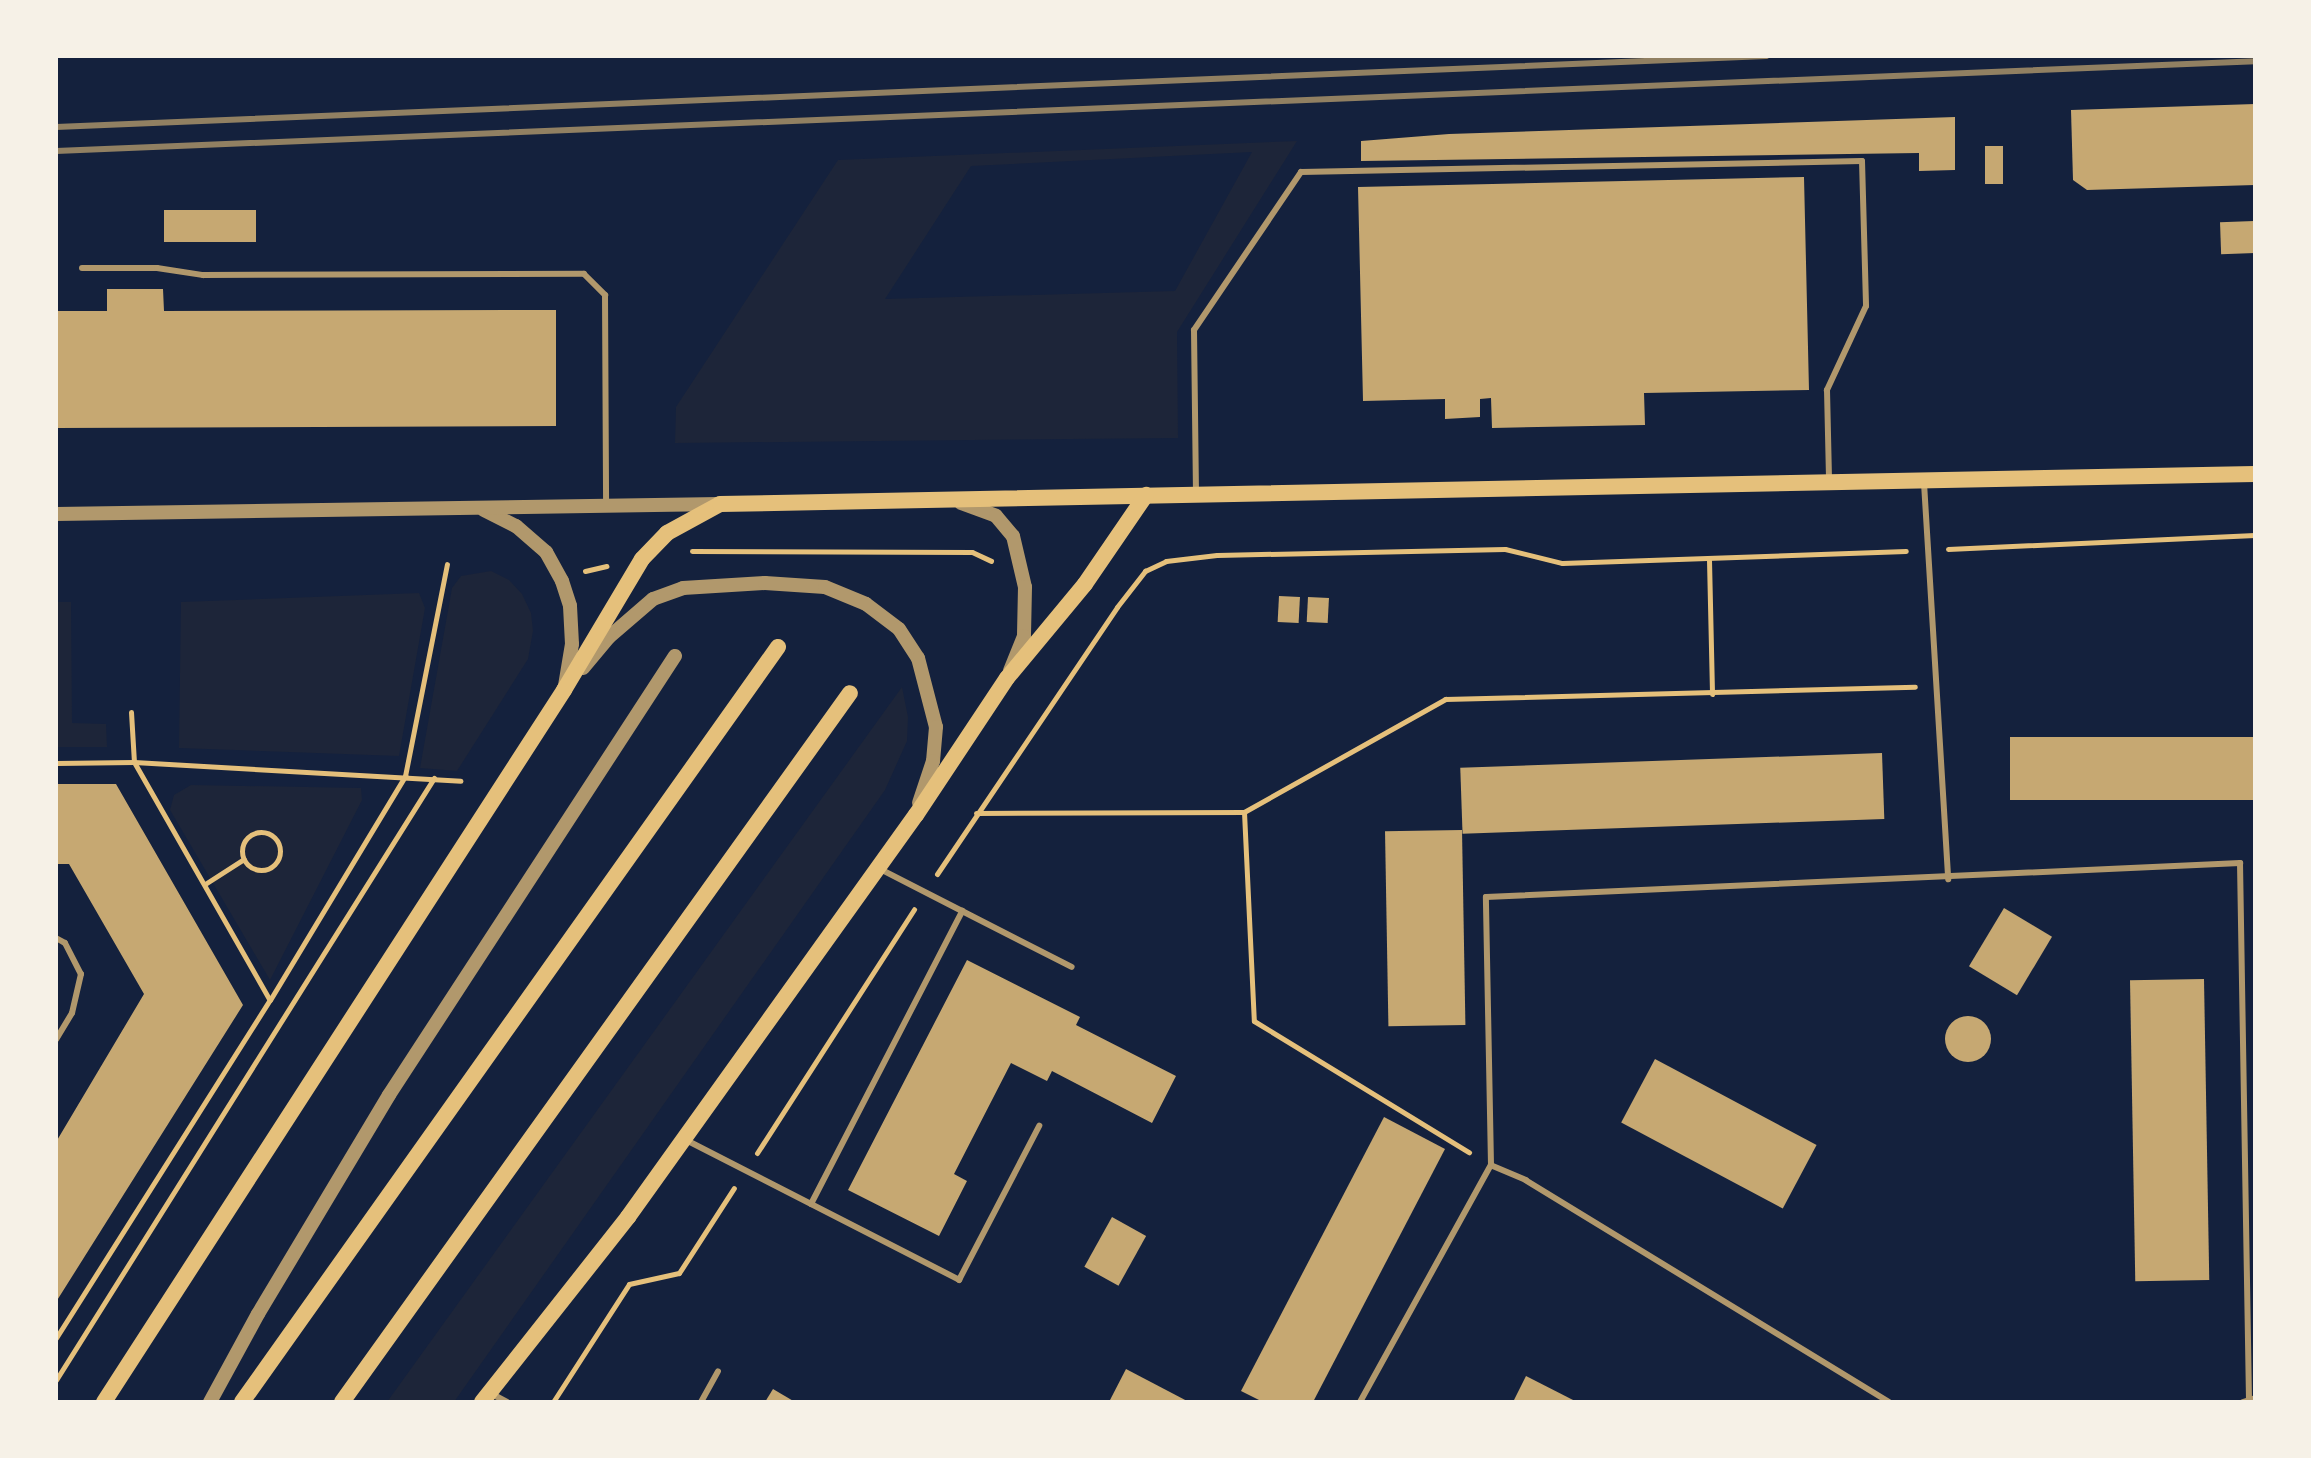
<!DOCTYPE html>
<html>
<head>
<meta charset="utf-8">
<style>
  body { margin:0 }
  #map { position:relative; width:2311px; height:1458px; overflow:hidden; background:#14213d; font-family:Montserrat,sans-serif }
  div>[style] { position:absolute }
  .green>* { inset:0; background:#1d2539 }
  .building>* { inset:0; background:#c6a872; transform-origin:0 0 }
  .round { border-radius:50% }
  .path>* { height:5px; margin:-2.5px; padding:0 2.5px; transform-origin:2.5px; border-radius:2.5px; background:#e5c07b }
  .path>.ring { margin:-2.5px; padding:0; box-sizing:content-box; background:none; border:5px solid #e5c07b; border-radius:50% }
  .service>* { height:6px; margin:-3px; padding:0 3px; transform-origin:3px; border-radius:3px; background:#b1986c }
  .tertiary>* { height:14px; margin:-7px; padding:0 7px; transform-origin:7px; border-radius:7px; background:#b1986c }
  .secondary>* { height:16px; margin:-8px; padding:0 8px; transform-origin:8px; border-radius:8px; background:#e5c07b }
  .rail>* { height:6px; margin:-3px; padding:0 3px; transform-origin:3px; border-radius:3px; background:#918062 }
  span { translate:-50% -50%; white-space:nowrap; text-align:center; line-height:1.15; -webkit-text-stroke:8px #f6f1e7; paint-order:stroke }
  .frame { position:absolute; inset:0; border:58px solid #f6f1e7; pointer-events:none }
</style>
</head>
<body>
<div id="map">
  <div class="green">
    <i style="clip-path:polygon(evenodd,1297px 141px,1177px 332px,1178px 438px,675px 443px,676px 407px,838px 160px,1297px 141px,1252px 152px,1175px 291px,885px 299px,971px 166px,1252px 152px)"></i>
    <i style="clip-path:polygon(491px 571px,509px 580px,522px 594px,531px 613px,533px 631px,528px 659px,457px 771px,420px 768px,452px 588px,461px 576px)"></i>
    <i style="clip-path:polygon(419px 593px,425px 608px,399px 756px,179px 748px,181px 602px)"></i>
    <i style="clip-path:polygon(56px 602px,71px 602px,72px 723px,106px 724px,107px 747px,56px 747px)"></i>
    <i style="clip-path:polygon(902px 687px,908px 717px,907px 741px,885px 790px,454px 1402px,387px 1402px)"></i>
    <i style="clip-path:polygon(191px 785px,361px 788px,362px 800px,270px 980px,170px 810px,174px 795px)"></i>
  </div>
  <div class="building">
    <i style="clip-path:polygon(2255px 104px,2255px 185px,2087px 190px,2073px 180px,2071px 110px)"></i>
    <i style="clip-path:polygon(1955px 117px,1955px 170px,1919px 171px,1919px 153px,1361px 161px,1361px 141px,1449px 134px)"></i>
    <i style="left:2003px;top:146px;width:38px;height:18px;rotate:90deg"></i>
    <i style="clip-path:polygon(1804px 177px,1809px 390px,1644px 393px,1645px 425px,1492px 428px,1491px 398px,1480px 399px,1480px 417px,1445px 419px,1445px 399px,1363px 401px,1358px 187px)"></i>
    <i style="left:256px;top:210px;width:32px;height:92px;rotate:90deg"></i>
    <i style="left:2254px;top:221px;width:32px;height:34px;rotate:88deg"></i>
    <i style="clip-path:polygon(107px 289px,163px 289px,164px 311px,556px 310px,556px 426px,56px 428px,56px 311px,107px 311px)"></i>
    <i style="left:1279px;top:596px;width:21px;height:26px;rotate:3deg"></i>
    <i style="left:1308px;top:597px;width:21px;height:25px;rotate:3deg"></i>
    <i style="left:2255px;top:737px;width:63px;height:245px;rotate:90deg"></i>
    <i style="left:1882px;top:753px;width:66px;height:422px;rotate:88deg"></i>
    <i style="clip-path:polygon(56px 784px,116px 784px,243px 1005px,56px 1302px,56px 1142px,144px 994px,69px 864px,56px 864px)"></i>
    <i style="left:1462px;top:830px;width:195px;height:77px;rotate:89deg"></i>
    <i style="left:2004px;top:908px;width:56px;height:68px;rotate:31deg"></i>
    <i style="clip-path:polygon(967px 960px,1080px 1017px,1076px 1025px,1176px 1076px,1152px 1123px,1052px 1071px,1047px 1081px,1011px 1063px,954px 1174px,967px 1181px,939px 1236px,848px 1190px)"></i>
    <i style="left:2204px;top:979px;width:301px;height:74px;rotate:89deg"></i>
    <i class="round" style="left:1945px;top:1016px;width:46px;height:46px"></i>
    <i style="left:1655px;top:1059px;width:183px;height:72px;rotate:28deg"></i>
    <i style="clip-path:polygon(1384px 1117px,1445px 1149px,1313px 1402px,1263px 1402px,1241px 1391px)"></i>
    <i style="left:1112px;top:1217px;width:39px;height:57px;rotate:29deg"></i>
    <i style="clip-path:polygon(1126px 1369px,1189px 1402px,1109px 1402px)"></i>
    <i style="clip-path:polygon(1526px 1376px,1577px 1402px,1513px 1402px)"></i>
    <i style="clip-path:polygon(773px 1389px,795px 1402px,765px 1402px)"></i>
  </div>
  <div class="path">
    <i style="left:1948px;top:549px;width:307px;rotate:-2.6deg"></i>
    <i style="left:692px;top:551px;width:280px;rotate:0.2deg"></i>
    <i style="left:972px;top:552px;width:21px;rotate:25deg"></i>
    <i style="left:1709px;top:560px;width:134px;rotate:88.7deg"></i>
    <i style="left:585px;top:571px;width:22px;rotate:-13deg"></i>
    <i style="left:131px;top:712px;width:50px;rotate:86.6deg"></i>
    <i style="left:134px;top:762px;width:273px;rotate:60.3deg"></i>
    <i style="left:56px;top:763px;width:78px;rotate:-0.7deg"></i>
    <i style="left:134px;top:762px;width:327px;rotate:3.3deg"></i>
    <i style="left:1244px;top:812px;width:231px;rotate:-29.3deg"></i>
    <i style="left:1445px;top:699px;width:470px;rotate:-1.5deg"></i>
    <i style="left:976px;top:813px;width:268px;rotate:-0.2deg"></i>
    <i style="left:1244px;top:812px;width:209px;rotate:87.3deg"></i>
    <i style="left:1254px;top:1021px;width:252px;rotate:31.4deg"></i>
    <i class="ring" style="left:242px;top:832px;width:33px;height:33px"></i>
    <i style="left:937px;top:874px;width:322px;rotate:-56deg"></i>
    <i style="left:1117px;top:607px;width:46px;rotate:-52.1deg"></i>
    <i style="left:1145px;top:571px;width:23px;rotate:-25deg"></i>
    <i style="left:1166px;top:561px;width:51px;rotate:-6.7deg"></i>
    <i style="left:1217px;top:555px;width:288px;rotate:-1.2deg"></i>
    <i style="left:1505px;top:549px;width:59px;rotate:13.8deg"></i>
    <i style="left:1562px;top:563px;width:344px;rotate:-2deg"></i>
    <i style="left:205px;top:884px;width:46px;rotate:-32.7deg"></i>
    <i style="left:757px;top:1153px;width:290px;rotate:-57.2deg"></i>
    <i style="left:56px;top:1338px;width:400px;rotate:-57.7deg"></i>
    <i style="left:270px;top:1000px;width:262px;rotate:-58.9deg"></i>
    <i style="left:405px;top:776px;width:216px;rotate:-78.8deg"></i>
    <i style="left:56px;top:1380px;width:711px;rotate:-57.88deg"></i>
    <i style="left:553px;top:1402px;width:140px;rotate:-57.2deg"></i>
    <i style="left:629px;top:1284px;width:51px;rotate:-12.4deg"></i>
    <i style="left:679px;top:1273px;width:101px;rotate:-57.1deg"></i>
  </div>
  <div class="service">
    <i style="left:82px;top:268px;width:75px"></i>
    <i style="left:157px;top:268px;width:47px;rotate:8.7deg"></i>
    <i style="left:203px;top:275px;width:381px;rotate:-0.2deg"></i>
    <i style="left:584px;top:274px;width:30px;rotate:45deg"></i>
    <i style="left:605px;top:295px;width:211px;rotate:89.7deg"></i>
    <i style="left:1924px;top:483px;width:397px;rotate:86.5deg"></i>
    <i style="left:1196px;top:494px;width:164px;rotate:-90.7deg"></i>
    <i style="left:1194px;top:330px;width:191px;rotate:-55.9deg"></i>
    <i style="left:1301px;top:172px;width:561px;rotate:-1.12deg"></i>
    <i style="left:1862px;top:161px;width:145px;rotate:88.4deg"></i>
    <i style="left:1866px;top:306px;width:93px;rotate:114.9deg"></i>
    <i style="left:1827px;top:390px;width:91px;rotate:88.7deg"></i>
    <i style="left:962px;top:911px;width:123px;rotate:27deg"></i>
    <i style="left:56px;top:938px;width:10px;rotate:29deg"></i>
    <i style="left:65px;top:943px;width:35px;rotate:63deg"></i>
    <i style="left:81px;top:974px;width:40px;rotate:103deg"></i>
    <i style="left:72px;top:1013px;width:31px;rotate:121deg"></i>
    <i style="left:686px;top:1140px;width:307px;rotate:27.1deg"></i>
    <i style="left:959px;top:1280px;width:174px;rotate:-62.5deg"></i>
    <i style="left:811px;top:1204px;width:330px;rotate:-62.7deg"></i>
    <i style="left:962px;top:911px;width:94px;rotate:-152.9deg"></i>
    <i style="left:492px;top:1394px;width:17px;rotate:28deg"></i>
    <i style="left:701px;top:1402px;width:35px;rotate:-61deg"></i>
    <i style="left:1360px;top:1402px;width:271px;rotate:-61.1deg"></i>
    <i style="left:1889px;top:1402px;width:426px;rotate:-148.6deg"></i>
    <i style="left:1526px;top:1180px;width:38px;rotate:-157deg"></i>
    <i style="left:1491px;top:1165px;width:268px;rotate:-91.1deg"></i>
    <i style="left:1486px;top:897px;width:755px;rotate:-2.58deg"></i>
    <i style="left:2240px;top:863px;width:535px;rotate:89.04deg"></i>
    <i style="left:2243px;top:1402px;width:13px;rotate:-18deg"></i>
  </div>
  <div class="tertiary">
    <i style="left:961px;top:503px;width:37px;rotate:20deg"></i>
    <i style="left:996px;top:516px;width:26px;rotate:50deg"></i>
    <i style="left:1013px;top:536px;width:52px;rotate:76.8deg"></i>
    <i style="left:1025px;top:587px;width:49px;rotate:91.2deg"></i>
    <i style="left:1024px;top:636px;width:37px;rotate:112deg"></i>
    <i style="left:484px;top:510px;width:36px;rotate:27deg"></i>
    <i style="left:516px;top:526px;width:40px;rotate:41deg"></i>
    <i style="left:546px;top:552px;width:33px;rotate:61deg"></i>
    <i style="left:562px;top:581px;width:26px;rotate:72deg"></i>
    <i style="left:570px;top:606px;width:38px;rotate:87deg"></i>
    <i style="left:572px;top:644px;width:43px;rotate:99.5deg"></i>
    <i style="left:56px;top:514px;width:664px;rotate:-0.86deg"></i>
    <i style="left:583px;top:668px;width:40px;rotate:-50deg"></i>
    <i style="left:609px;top:637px;width:58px;rotate:-40.8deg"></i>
    <i style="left:653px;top:599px;width:32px;rotate:-20deg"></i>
    <i style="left:683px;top:588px;width:82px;rotate:-3.5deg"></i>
    <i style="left:765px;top:583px;width:60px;rotate:3.8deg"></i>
    <i style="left:825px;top:587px;width:44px;rotate:22.5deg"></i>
    <i style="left:866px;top:604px;width:41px;rotate:37.1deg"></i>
    <i style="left:899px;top:629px;width:35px;rotate:57deg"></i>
    <i style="left:918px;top:658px;width:71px;rotate:75.4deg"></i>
    <i style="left:936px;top:727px;width:34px;rotate:95deg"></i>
    <i style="left:933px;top:761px;width:44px;rotate:108.4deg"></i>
    <i style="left:210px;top:1402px;width:100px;rotate:-61.4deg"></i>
    <i style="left:258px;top:1314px;width:255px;rotate:-59.1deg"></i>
    <i style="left:389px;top:1095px;width:524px;rotate:-56.92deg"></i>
  </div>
  <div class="secondary">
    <i style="left:104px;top:1402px;width:848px;rotate:-57.13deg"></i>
    <i style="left:564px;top:690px;width:152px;rotate:-59.2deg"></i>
    <i style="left:642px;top:559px;width:36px;rotate:-46deg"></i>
    <i style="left:667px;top:533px;width:60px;rotate:-28.7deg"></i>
    <i style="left:720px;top:504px;width:1535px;rotate:-1.12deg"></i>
    <i style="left:242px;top:1402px;width:926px;rotate:-54.63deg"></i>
    <i style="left:342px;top:1402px;width:872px;rotate:-54.38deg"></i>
    <i style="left:482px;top:1402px;width:236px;rotate:-51.7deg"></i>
    <i style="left:628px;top:1217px;width:495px;rotate:-54.4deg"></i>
    <i style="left:916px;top:815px;width:164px;rotate:-56.4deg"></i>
    <i style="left:1007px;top:678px;width:122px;rotate:-50.3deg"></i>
    <i style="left:1085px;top:584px;width:108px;rotate:-55.6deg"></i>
  </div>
  <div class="rail">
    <i style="left:56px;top:127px;width:1712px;rotate:-2.38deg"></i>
    <i style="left:56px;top:151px;width:2201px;rotate:-2.34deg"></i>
  </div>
  <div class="frame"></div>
</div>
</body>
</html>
